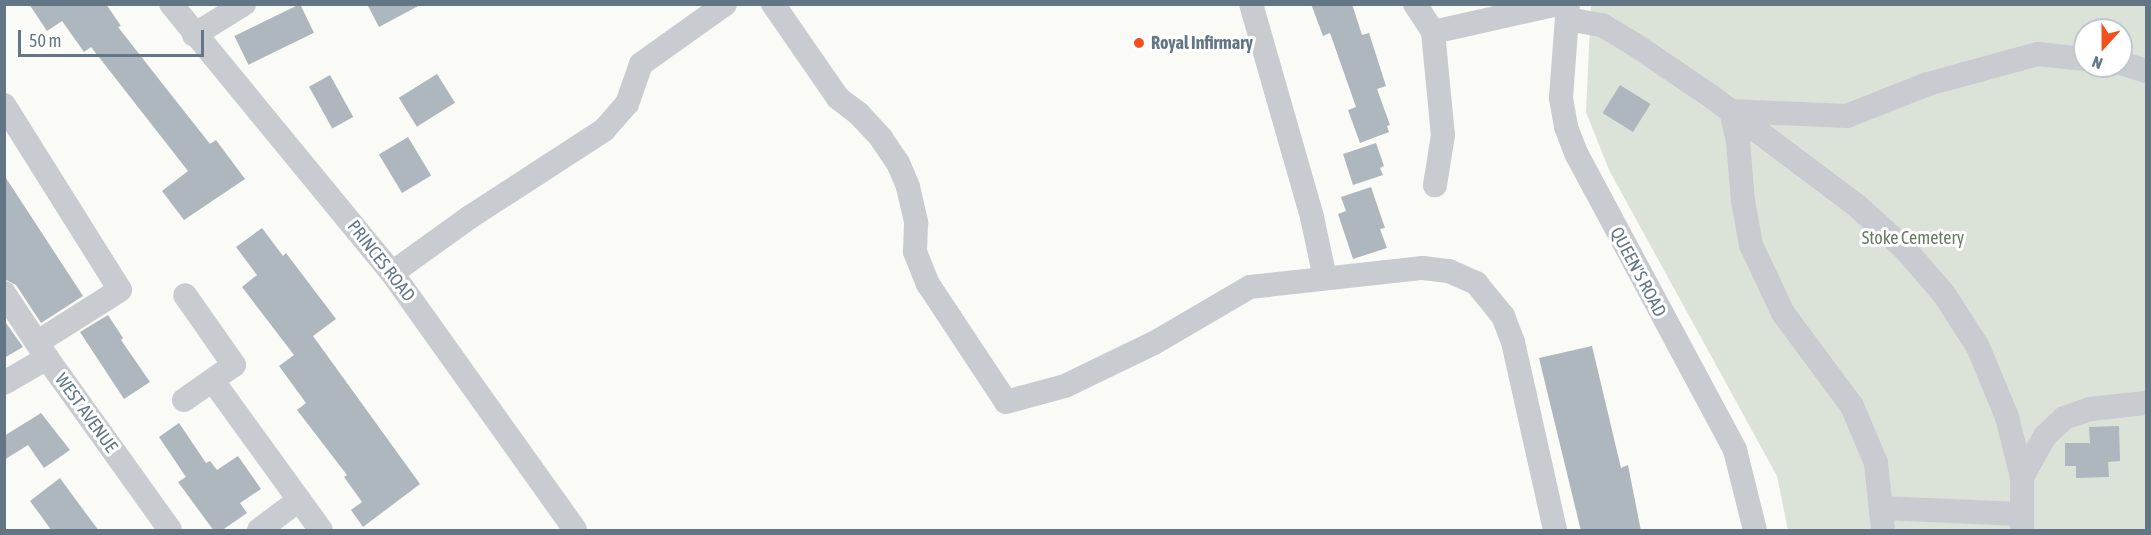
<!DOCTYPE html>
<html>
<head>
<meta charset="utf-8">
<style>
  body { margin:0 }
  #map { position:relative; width:2151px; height:535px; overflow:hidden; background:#fafaf7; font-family:"Asap Condensed",sans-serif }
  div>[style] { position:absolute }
  .green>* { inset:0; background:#dbe2d8 }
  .building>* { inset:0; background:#adb7bd; transform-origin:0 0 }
  .minor>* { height:24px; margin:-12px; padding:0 12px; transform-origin:12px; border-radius:12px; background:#c8ccd0 }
  .dots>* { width:16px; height:16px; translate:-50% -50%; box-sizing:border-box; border:3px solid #fff; border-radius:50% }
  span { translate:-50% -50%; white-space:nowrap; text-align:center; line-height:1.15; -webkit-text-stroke:6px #fff; paint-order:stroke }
  .poi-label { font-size:18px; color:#627685; font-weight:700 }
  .left { translate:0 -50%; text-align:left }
  .park-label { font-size:18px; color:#667c62 }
  .street-label { font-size:18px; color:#627685 }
  .frame { position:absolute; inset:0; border:6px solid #627685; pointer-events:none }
  .north { position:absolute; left:2073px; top:18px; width:60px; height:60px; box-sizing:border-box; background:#fff; border:2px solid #c0c8ce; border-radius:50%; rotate:201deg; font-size:16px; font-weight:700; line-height:24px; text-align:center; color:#627685 }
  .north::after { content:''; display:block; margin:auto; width:21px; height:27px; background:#f4501d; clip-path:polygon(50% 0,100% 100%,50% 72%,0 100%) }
  .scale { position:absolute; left:18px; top:30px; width:186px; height:27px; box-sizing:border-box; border:3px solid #627685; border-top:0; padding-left:8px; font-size:18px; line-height:21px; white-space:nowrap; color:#627685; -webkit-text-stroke:4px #fff; paint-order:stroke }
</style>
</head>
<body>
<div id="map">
  <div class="green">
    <i style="clip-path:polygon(evenodd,1591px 5px,2146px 5px,2146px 530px,1788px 530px,1777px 476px,1609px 170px,1586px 112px,1591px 5px,2085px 30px,2121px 30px,2121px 66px,2085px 66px,2085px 30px)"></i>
  </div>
  <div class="building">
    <i style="clip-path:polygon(29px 4px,106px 4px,121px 26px,118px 27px,165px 87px,210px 144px,216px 140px,245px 179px,184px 220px,162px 191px,188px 171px,91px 47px,84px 52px,62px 21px,47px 31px)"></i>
    <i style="left:300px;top:4px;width:32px;height:73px;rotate:64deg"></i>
    <i style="clip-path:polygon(367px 4px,422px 4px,379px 27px)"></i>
    <i style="clip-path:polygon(1311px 4px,1352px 4px,1362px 35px,1369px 33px,1386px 86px,1377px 89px,1390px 125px,1387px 126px,1389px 132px,1360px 143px,1348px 110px,1356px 107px,1330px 33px,1323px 36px)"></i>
    <i style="left:437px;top:74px;width:34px;height:45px;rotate:58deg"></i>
    <i style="left:330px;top:75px;width:48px;height:24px;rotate:61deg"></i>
    <i style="left:1620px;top:85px;width:36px;height:33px;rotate:32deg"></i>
    <i style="left:408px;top:137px;width:45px;height:34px;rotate:59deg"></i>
    <i style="clip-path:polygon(1376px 143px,1384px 166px,1380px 168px,1383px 175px,1353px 185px,1343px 154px)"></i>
    <i style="clip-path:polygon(4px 175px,83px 296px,41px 323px,16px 285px,4px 279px)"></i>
    <i style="clip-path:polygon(1371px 187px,1385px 228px,1380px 229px,1387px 248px,1353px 259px,1338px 214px,1346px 211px,1341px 197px)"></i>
    <i style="clip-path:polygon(262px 228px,283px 256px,286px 253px,336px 319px,313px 336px,420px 484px,363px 527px,351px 510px,362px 502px,344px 477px,347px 475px,297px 410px,306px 403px,279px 366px,294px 355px,242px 287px,257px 275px,236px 247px)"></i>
    <i style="clip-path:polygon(108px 315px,123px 338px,121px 340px,150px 382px,124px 399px,80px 332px)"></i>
    <i style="clip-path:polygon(4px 320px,23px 347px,4px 358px)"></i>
    <i style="clip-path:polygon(1592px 346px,1621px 468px,1628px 465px,1641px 531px,1581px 531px,1539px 358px)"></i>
    <i style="clip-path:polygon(41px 413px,70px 450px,44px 468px,28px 445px,4px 460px,4px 436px)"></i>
    <i style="clip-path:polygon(179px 423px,206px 463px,210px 461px,217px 470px,238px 456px,261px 489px,240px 503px,247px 513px,221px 531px,214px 531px,178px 482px,186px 477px,159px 437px)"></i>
    <i style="clip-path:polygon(2119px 426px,2120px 461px,2108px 462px,2109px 477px,2076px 478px,2076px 466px,2065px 466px,2065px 443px,2090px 443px,2089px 427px)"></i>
    <i style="clip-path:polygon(60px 478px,76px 500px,99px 531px,52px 531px,30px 501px)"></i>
  </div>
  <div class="minor">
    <i style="left:171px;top:4px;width:348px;rotate:50.6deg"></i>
    <i style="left:392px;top:273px;width:315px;rotate:54.5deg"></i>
    <i style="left:773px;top:4px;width:114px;rotate:55.3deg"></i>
    <i style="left:838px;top:98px;width:25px;rotate:37deg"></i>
    <i style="left:858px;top:113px;width:34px;rotate:47deg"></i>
    <i style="left:881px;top:138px;width:30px;rotate:56deg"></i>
    <i style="left:898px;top:163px;width:26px;rotate:67deg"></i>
    <i style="left:908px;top:187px;width:37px;rotate:77deg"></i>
    <i style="left:916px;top:223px;width:29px;rotate:92deg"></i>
    <i style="left:915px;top:252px;width:35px;rotate:68deg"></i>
    <i style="left:928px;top:284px;width:141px;rotate:56.5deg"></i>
    <i style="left:1006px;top:402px;width:61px;rotate:-15.2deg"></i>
    <i style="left:1065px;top:386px;width:99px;rotate:-25.8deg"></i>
    <i style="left:1154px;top:343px;width:111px;rotate:-30.3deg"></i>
    <i style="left:1250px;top:287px;width:174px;rotate:-6.3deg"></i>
    <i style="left:1423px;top:268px;width:26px;rotate:7deg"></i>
    <i style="left:1449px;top:271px;width:30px;rotate:24deg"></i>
    <i style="left:1476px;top:283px;width:43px;rotate:50.7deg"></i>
    <i style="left:1503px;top:316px;width:28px;rotate:69deg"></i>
    <i style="left:1513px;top:342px;width:193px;rotate:77.4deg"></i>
    <i style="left:1251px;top:4px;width:222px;rotate:74deg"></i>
    <i style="left:1312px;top:217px;width:62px;rotate:78deg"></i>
    <i style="left:1415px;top:4px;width:33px;rotate:57deg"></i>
    <i style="left:1433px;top:32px;width:103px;rotate:84.5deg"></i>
    <i style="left:1443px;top:135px;width:51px;rotate:99.1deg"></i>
    <i style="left:1568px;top:4px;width:94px;rotate:94.3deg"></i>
    <i style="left:1561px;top:98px;width:29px;rotate:80deg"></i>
    <i style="left:1566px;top:127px;width:30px;rotate:69deg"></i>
    <i style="left:1577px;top:155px;width:335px;rotate:61.8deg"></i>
    <i style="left:1735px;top:450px;width:82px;rotate:76deg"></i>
    <i style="left:1567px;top:19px;width:36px;rotate:10deg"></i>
    <i style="left:1602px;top:25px;width:37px;rotate:31deg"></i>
    <i style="left:1634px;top:44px;width:94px;rotate:34.2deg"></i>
    <i style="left:1712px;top:97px;width:181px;rotate:36.9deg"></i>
    <i style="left:1857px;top:206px;width:63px;rotate:41.8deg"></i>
    <i style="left:1904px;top:248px;width:61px;rotate:49deg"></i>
    <i style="left:1944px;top:294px;width:63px;rotate:57.3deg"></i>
    <i style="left:1978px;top:347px;width:76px;rotate:67.5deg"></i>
    <i style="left:2007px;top:417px;width:62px;rotate:76deg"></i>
    <i style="left:2022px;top:477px;width:53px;rotate:90deg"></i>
    <i style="left:1433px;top:32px;width:128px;rotate:-12.6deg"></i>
    <i style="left:194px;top:35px;width:59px;rotate:-31.8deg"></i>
    <i style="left:2121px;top:63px;width:26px;rotate:18deg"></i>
    <i style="left:4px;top:105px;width:218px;rotate:57.9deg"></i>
    <i style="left:120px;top:290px;width:97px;rotate:147.6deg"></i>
    <i style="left:392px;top:273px;width:96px;rotate:-35.7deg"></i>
    <i style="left:470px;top:217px;width:160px;rotate:-33deg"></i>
    <i style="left:604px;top:130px;width:35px;rotate:-49deg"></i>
    <i style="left:627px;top:104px;width:42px;rotate:-70.7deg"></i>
    <i style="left:641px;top:64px;width:103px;rotate:-35.5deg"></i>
    <i style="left:4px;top:293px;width:78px;rotate:56.5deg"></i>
    <i style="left:47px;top:358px;width:211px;rotate:54.4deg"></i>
    <i style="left:213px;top:381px;width:184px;rotate:54.1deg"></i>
    <i style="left:4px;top:383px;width:50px;rotate:-30.2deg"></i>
    <i style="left:184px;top:400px;width:61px;rotate:-35deg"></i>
    <i style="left:234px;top:365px;width:85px;rotate:-125deg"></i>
    <i style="left:2022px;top:477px;width:47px;rotate:-60.7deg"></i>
    <i style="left:2045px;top:436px;width:26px;rotate:-43deg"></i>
    <i style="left:2064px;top:418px;width:28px;rotate:-19deg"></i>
    <i style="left:2090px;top:409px;width:56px;rotate:-6.1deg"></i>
    <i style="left:1882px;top:508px;width:139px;rotate:2.5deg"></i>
    <i style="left:259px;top:530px;width:50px;rotate:-36.9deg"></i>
    <i style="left:1883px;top:530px;width:67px;rotate:-96deg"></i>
    <i style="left:1876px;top:463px;width:62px;rotate:-112.8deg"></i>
    <i style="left:1852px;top:406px;width:116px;rotate:-126.6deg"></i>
    <i style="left:1783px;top:313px;width:75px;rotate:-115.2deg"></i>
    <i style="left:1751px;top:245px;width:45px;rotate:-100.3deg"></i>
    <i style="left:1743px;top:201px;width:60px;rotate:-94.8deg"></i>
    <i style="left:1738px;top:141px;width:31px;rotate:-103deg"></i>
    <i style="left:1731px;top:111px;width:116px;rotate:2.5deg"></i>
    <i style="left:1847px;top:116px;width:87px;rotate:-21.6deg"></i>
    <i style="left:1928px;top:84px;width:114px;rotate:-15.3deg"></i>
    <i style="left:2038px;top:54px;width:47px;rotate:6.1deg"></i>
  </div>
  <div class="dots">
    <i style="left:1139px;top:43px;background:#f4501d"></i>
  </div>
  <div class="poi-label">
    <span class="left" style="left:1151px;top:43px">Royal Infirmary</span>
  </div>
  <div class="park-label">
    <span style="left:1913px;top:238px">Stoke Cemetery</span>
  </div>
  <div class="street-label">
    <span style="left:381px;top:261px;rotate:52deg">PRINCES ROAD</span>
    <span style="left:1638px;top:272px;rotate:62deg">QUEEN'S ROAD</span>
    <span style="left:86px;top:413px;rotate:54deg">WEST AVENUE</span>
  </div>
  <div class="frame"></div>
  <div class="north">N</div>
  <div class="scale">50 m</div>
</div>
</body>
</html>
